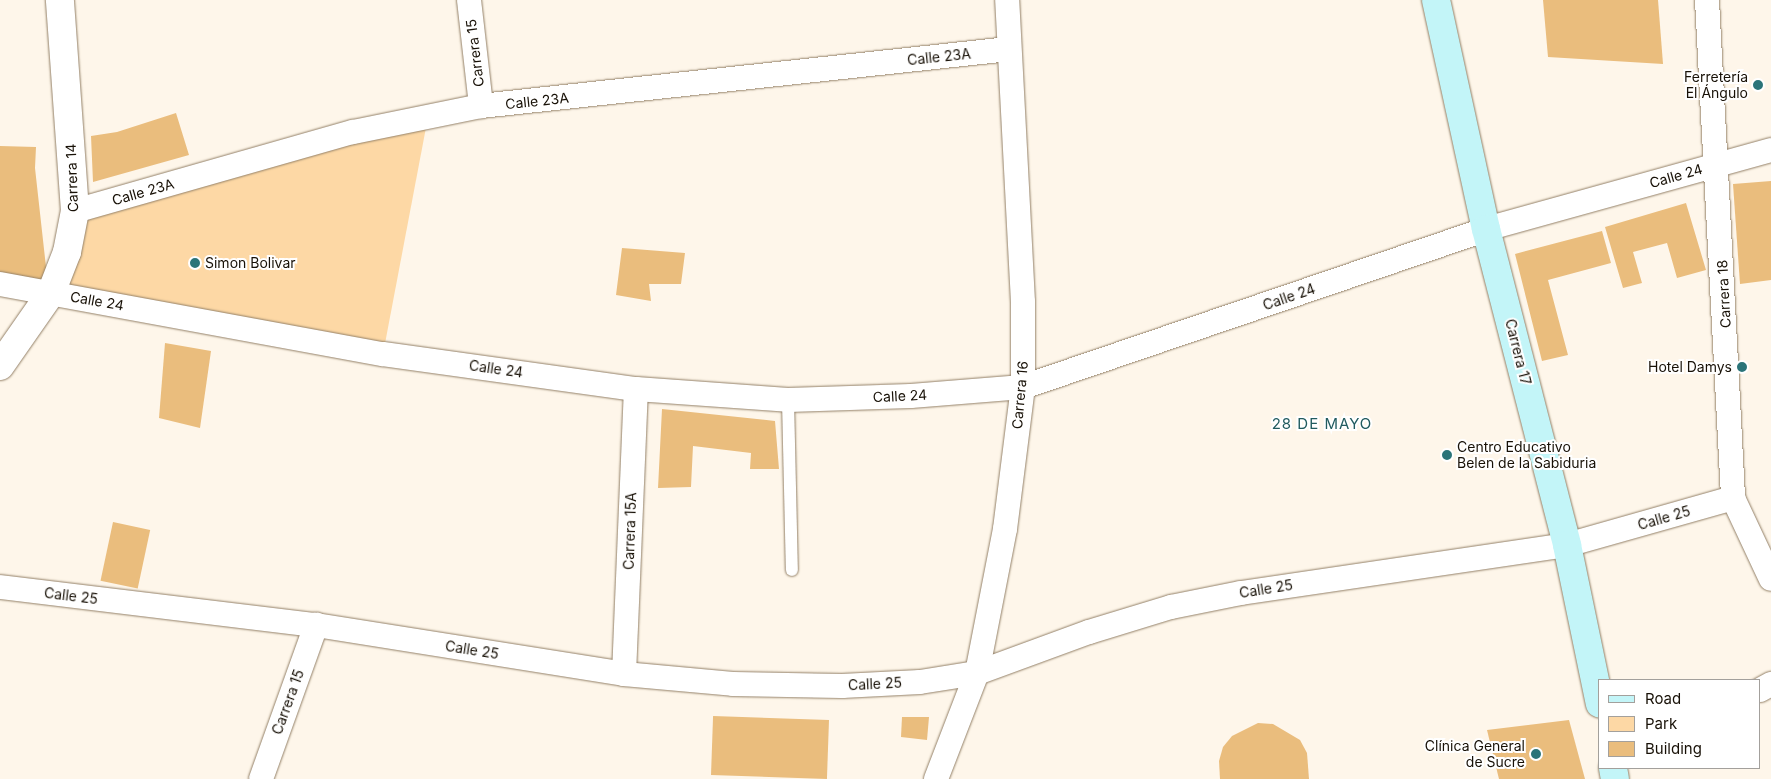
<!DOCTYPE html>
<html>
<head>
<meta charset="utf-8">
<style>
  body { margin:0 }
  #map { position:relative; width:1771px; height:779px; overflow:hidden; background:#fef6ea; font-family:Inter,sans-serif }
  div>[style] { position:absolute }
  .green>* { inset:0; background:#fdd8a5 }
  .building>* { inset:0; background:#eabd7d; transform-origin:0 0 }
  .roads { filter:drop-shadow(0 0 1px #938067) drop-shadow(0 0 1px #938067) }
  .service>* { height:12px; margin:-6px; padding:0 6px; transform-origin:6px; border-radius:6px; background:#fff }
  .minor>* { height:24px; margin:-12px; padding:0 12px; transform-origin:12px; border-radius:12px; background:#fff }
  .tertiary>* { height:28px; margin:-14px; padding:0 14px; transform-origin:14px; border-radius:14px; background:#fff }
  .secondary>* { height:28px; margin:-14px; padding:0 14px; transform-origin:14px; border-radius:14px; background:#c3f5f8 }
  .dots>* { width:14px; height:14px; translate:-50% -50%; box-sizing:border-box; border:2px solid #fff; border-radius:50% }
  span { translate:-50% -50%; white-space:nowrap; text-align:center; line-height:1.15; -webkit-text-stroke:4px #fff; paint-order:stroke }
  .street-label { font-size:14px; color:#181107 }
  .poi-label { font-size:14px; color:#181107 }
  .right { translate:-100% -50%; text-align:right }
  .left { translate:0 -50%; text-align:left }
  .neighbourhood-label { font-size:15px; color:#215b5f; letter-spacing:1px }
  .legend { position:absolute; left:1598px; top:679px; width:162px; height:90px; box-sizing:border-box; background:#fff; border:1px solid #a3a09c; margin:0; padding:6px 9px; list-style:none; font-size:15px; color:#181107 }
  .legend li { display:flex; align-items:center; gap:10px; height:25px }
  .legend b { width:25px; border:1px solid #a3a09c }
</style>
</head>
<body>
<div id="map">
  <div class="green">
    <i style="clip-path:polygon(428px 117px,383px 354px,51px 293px,75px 211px)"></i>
  </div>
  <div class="building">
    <i style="clip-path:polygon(1543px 0,1658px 0,1663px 64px,1548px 57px)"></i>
    <i style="clip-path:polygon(176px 113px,189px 155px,93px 182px,91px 136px,117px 132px)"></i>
    <i style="clip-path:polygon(0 146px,36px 147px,35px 168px,47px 276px,36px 285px,0 278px)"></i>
    <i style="clip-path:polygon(1771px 181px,1771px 280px,1740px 284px,1733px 184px)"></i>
    <i style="clip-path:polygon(1686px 203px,1706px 270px,1677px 278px,1667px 243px,1633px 252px,1642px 283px,1623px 288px,1605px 227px)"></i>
    <i style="clip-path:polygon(1602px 231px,1611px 263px,1548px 280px,1568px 355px,1542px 361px,1515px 254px)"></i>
    <i style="clip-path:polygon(622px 248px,685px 253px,681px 284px,649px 284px,651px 301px,616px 295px)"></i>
    <i style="clip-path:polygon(165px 343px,211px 351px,200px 428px,159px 418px)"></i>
    <i style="clip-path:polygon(662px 409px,775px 421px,779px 469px,750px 469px,751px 453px,693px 446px,691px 487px,658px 488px)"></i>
    <i style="left:113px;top:522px;width:38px;height:60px;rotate:12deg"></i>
    <i style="clip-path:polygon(902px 717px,929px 717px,927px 740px,901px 737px)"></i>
    <i style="left:829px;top:720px;width:59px;height:116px;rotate:92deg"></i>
    <i style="clip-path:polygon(1569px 720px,1585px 779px,1499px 779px,1487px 730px)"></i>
    <i style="clip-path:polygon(1258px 723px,1273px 724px,1300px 740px,1307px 753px,1309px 779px,1220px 779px,1219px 761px,1223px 747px,1232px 736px)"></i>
  </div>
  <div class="roads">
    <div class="service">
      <i style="left:788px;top:400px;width:170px;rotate:88.7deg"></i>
    </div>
    <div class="minor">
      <i style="left:469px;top:0;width:107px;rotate:83.5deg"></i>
      <i style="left:1707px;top:0;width:499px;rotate:87deg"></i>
      <i style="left:1733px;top:498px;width:89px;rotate:64.9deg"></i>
      <i style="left:75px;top:211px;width:289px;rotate:-15.9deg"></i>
      <i style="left:353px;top:132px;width:131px;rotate:-11.5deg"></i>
      <i style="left:481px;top:106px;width:531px;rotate:-6.16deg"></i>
      <i style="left:0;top:284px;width:389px;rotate:10.4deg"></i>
      <i style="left:383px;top:354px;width:255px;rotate:7.9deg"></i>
      <i style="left:636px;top:389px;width:152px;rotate:4.1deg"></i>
      <i style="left:788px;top:400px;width:123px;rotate:-1.9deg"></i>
      <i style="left:911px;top:396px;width:112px;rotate:-4.6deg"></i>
      <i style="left:1023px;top:387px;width:489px;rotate:-18.8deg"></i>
      <i style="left:1486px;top:229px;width:296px;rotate:-15.5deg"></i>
      <i style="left:0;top:587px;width:318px;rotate:6.9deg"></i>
      <i style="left:316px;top:625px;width:312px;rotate:9deg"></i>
      <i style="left:624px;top:674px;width:109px;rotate:5.2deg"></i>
      <i style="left:733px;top:684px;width:109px;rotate:1.1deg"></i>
      <i style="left:842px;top:686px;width:78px;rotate:-2.9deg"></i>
      <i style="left:920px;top:682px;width:58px;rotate:-9deg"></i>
      <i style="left:977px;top:673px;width:119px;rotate:-20.1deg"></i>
      <i style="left:1089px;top:632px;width:86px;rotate:-17deg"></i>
      <i style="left:1171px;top:607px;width:71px;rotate:-11.3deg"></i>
      <i style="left:1241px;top:593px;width:330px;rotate:-8.4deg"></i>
      <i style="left:1567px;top:545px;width:173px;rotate:-15.8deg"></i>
      <i style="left:624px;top:674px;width:285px;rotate:-87.6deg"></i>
      <i style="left:1760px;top:690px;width:13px;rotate:-29deg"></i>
      <i style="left:261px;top:779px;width:164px;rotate:-70.3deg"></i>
      <i style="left:936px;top:779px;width:114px;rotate:-68.9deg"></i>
      <i style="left:977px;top:673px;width:147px;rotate:-79deg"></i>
      <i style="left:1005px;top:529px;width:143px;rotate:-82.8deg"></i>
      <i style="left:1023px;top:387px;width:85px;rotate:-90deg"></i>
      <i style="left:1023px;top:302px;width:302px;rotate:-93deg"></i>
    </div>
    <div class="tertiary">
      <i style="left:0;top:366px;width:89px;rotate:-55.1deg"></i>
      <i style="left:51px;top:293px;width:44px;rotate:-68.7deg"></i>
      <i style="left:67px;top:252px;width:42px;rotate:-79deg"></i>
      <i style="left:75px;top:211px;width:212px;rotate:-94.1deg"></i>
    </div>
    <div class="secondary">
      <i style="left:1436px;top:0;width:234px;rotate:77.7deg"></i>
      <i style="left:1486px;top:229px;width:326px;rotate:75.6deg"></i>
      <i style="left:1567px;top:545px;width:162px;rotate:78.3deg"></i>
      <i style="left:1613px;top:768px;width:11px;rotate:80deg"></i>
    </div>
  </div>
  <div class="dots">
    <i style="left:1758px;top:85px;background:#2a7479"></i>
    <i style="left:195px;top:263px;background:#2a7479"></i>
    <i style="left:1742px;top:367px;background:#2a7479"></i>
    <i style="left:1447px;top:455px;background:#2a7479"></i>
    <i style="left:1536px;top:754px;background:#2a7479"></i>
  </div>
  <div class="street-label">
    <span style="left:475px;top:53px;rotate:-97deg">Carrera 15</span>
    <span style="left:939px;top:57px;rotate:-6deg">Calle 23A</span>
    <span style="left:537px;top:101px;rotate:-6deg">Calle 23A</span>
    <span style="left:1676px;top:176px;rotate:-16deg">Calle 24</span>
    <span style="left:72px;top:178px;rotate:-92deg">Carrera 14</span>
    <span style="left:143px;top:192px;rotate:-16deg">Calle 23A</span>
    <span style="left:1724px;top:294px;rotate:-93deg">Carrera 18</span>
    <span style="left:1289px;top:297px;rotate:-19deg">Calle 24</span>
    <span style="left:97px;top:301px;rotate:10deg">Calle 24</span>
    <span style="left:1518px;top:352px;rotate:76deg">Carrera 17</span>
    <span style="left:496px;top:369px;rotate:8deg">Calle 24</span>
    <span style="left:1020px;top:395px;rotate:-85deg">Carrera 16</span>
    <span style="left:900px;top:396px;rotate:-3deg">Calle 24</span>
    <span style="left:1664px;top:518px;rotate:-16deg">Calle 25</span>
    <span style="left:630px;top:531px;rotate:-88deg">Carrera 15A</span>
    <span style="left:1266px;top:589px;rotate:-9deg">Calle 25</span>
    <span style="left:71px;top:596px;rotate:7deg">Calle 25</span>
    <span style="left:472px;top:650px;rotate:9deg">Calle 25</span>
    <span style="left:875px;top:684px;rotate:-3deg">Calle 25</span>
    <span style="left:288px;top:702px;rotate:-70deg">Carrera 15</span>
  </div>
  <div class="poi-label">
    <span class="right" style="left:1748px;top:85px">Ferretería<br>El Ángulo</span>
    <span class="left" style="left:205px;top:263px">Simon Bolivar</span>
    <span class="right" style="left:1732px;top:367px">Hotel Damys</span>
    <span class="left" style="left:1457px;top:455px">Centro Educativo<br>Belen de la Sabiduria</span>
    <span class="right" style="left:1525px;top:754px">Clínica General<br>de Sucre</span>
  </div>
  <div class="neighbourhood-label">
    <span style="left:1322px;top:424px">28 DE MAYO</span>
  </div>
  <ul class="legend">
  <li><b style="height:6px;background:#c3f5f8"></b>Road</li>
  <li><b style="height:14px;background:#fdd8a5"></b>Park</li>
  <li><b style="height:14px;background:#eabd7d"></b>Building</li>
  </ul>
</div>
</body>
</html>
